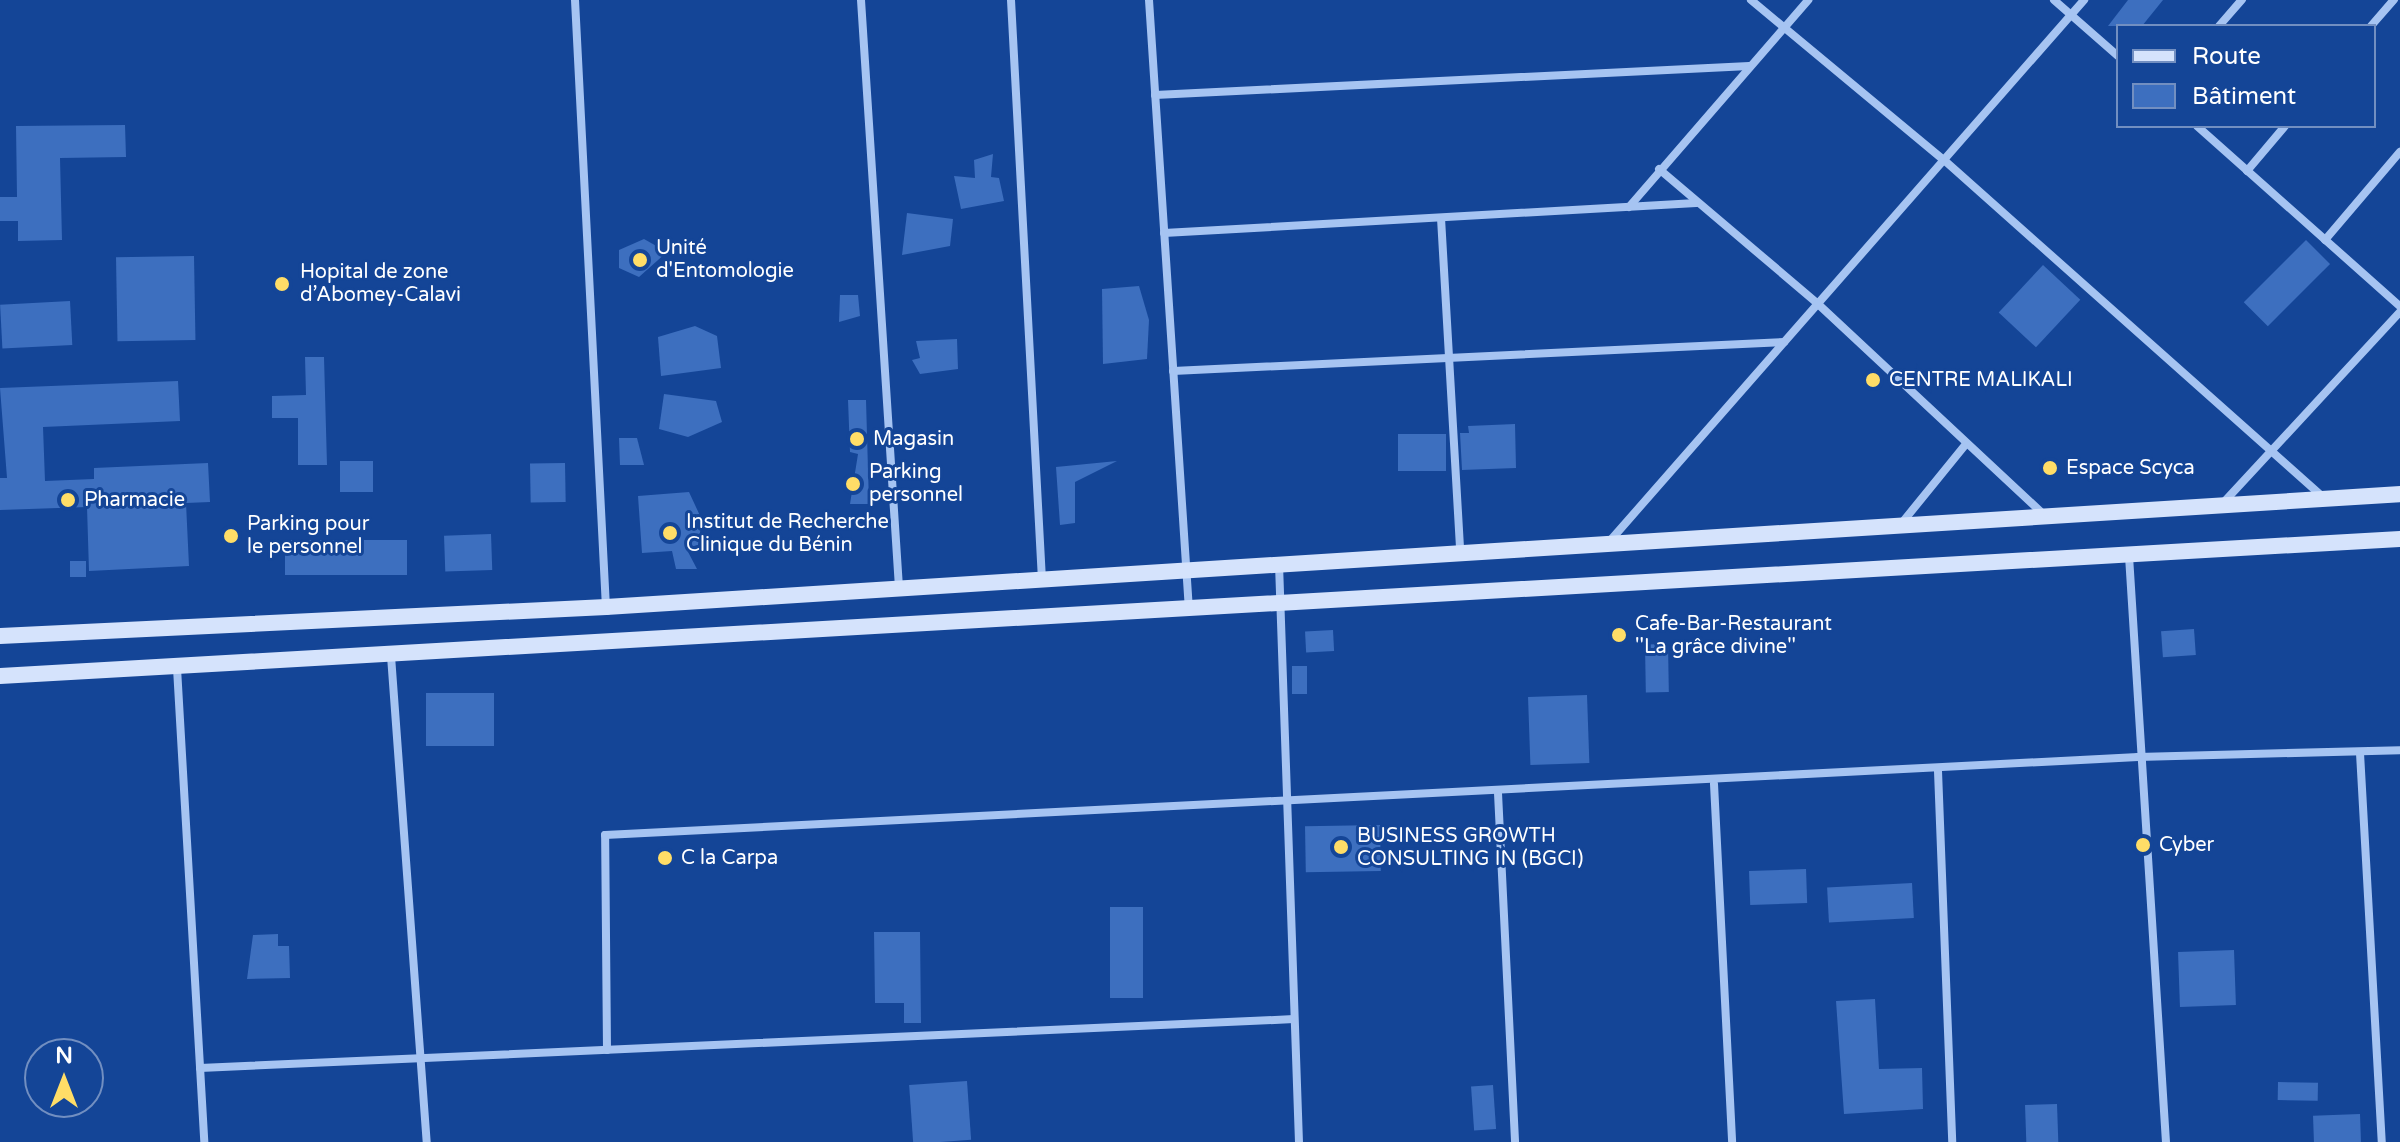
<!DOCTYPE html>
<html>
<head>
<meta charset="utf-8">
<style>
  body { margin:0 }
  #map { position:relative; width:2400px; height:1142px; overflow:hidden; background:#144597; font-family:"Varela Round",sans-serif }
  div>[style] { position:absolute }
  .building>* { inset:0; background:#3d6fbf; transform-origin:0 0 }
  .street>* { height:8px; margin:-4px; padding:0 4px; transform-origin:4px; border-radius:4px; background:#a6c4f2 }
  .secondary>* { height:16px; margin:-8px; padding:0 8px; transform-origin:8px; border-radius:8px; background:#d5e3fc }
  .dots>* { width:22px; height:22px; translate:-50% -50%; box-sizing:border-box; border:4px solid #144597; border-radius:50% }
  span { translate:-50% -50%; white-space:nowrap; text-align:center; line-height:1.15; -webkit-text-stroke:6px #144597; paint-order:stroke }
  .poi-label { font-size:20px; color:#fff }
  .left { translate:0 -50%; text-align:left }
  .legend { position:absolute; left:2116px; top:24px; width:260px; height:104px; box-sizing:border-box; background:#144597; border:2px solid #728fc1; margin:0; padding:10px 14px; list-style:none; font-size:24px; color:#fff }
  .legend li { display:flex; align-items:center; gap:16px; height:40px }
  .legend b { width:40px; border:2px solid #728fc1 }
  .north { position:absolute; left:24px; top:1038px; width:80px; height:80px; box-sizing:border-box; background:#144597; border:2px solid #728fc1; border-radius:50%; rotate:0deg; font-size:22px; font-weight:700; line-height:32px; text-align:center; color:#fff }
  .north::after { content:''; display:block; margin:auto; width:28px; height:36px; background:#ffdd67; clip-path:polygon(50% 0,100% 100%,50% 72%,0 100%) }
</style>
</head>
<body>
<div id="map">
  <div class="building">
    <i style="clip-path:polygon(2128px 0,2163px 0,2142px 26px,2108px 26px)"></i>
    <i style="clip-path:polygon(125px 125px,126px 157px,60px 158px,62px 240px,18px 241px,18px 221px,0 221px,0 197px,17px 197px,16px 126px)"></i>
    <i style="clip-path:polygon(993px 154px,991px 177px,999px 178px,1004px 201px,961px 209px,954px 176px,975px 178px,974px 160px)"></i>
    <i style="clip-path:polygon(907px 213px,953px 219px,950px 246px,902px 255px)"></i>
    <i style="clip-path:polygon(644px 239px,667px 252px,639px 277px,619px 268px,619px 250px)"></i>
    <i style="left:2306px;top:240px;width:34px;height:88px;rotate:45deg"></i>
    <i style="left:194px;top:256px;width:84px;height:78px;rotate:89deg"></i>
    <i style="left:2043px;top:265px;width:51px;height:65px;rotate:43deg"></i>
    <i style="clip-path:polygon(1139px 286px,1149px 320px,1147px 359px,1103px 364px,1102px 289px)"></i>
    <i style="clip-path:polygon(840px 295px,858px 295px,860px 316px,839px 322px)"></i>
    <i style="left:70px;top:301px;width:44px;height:70px;rotate:87deg"></i>
    <i style="clip-path:polygon(695px 326px,717px 336px,721px 368px,661px 376px,658px 337px)"></i>
    <i style="clip-path:polygon(957px 339px,958px 369px,920px 374px,912px 360px,920px 358px,916px 341px)"></i>
    <i style="clip-path:polygon(305px 357px,324px 357px,327px 465px,298px 465px,298px 418px,272px 418px,272px 396px,306px 395px)"></i>
    <i style="clip-path:polygon(178px 381px,180px 421px,43px 427px,45px 481px,94px 479px,94px 468px,208px 463px,210px 502px,186px 503px,189px 566px,89px 571px,87px 507px,0 510px,0 478px,7px 478px,0 388px)"></i>
    <i style="clip-path:polygon(664px 394px,716px 401px,722px 422px,688px 437px,659px 429px)"></i>
    <i style="clip-path:polygon(848px 400px,866px 400px,869px 504px,850px 504px,858px 454px,850px 452px)"></i>
    <i style="clip-path:polygon(1515px 424px,1516px 468px,1462px 470px,1460px 433px,1469px 433px,1468px 426px)"></i>
    <i style="left:1398px;top:434px;width:48px;height:37px"></i>
    <i style="clip-path:polygon(619px 438px,637px 438px,644px 465px,620px 465px)"></i>
    <i style="left:340px;top:461px;width:33px;height:31px"></i>
    <i style="clip-path:polygon(1117px 461px,1075px 482px,1075px 523px,1060px 525px,1056px 467px)"></i>
    <i style="left:565px;top:463px;width:39px;height:35px;rotate:89deg"></i>
    <i style="clip-path:polygon(689px 492px,702px 520px,698px 545px,686px 548px,697px 569px,676px 569px,672px 551px,642px 553px,638px 496px)"></i>
    <i style="left:491px;top:534px;width:36px;height:47px;rotate:88deg"></i>
    <i style="left:407px;top:540px;width:35px;height:122px;rotate:90deg"></i>
    <i style="left:70px;top:561px;width:16px;height:16px"></i>
    <i style="left:2194px;top:629px;width:26px;height:33px;rotate:86deg"></i>
    <i style="left:1333px;top:630px;width:21px;height:28px;rotate:87deg"></i>
    <i style="left:1668px;top:644px;width:48px;height:23px;rotate:89deg"></i>
    <i style="left:1292px;top:666px;width:15px;height:28px"></i>
    <i style="left:494px;top:693px;width:53px;height:68px;rotate:90deg"></i>
    <i style="left:1587px;top:695px;width:68px;height:59px;rotate:88deg"></i>
    <i style="left:1380px;top:825px;width:46px;height:75px;rotate:89deg"></i>
    <i style="left:1806px;top:869px;width:34px;height:57px;rotate:88deg"></i>
    <i style="left:1912px;top:883px;width:35px;height:85px;rotate:87deg"></i>
    <i style="left:1110px;top:907px;width:33px;height:91px"></i>
    <i style="clip-path:polygon(874px 932px,920px 932px,921px 1023px,904px 1023px,904px 1003px,875px 1003px)"></i>
    <i style="clip-path:polygon(278px 934px,278px 946px,289px 946px,290px 978px,247px 979px,253px 935px)"></i>
    <i style="left:2234px;top:950px;width:55px;height:56px;rotate:88deg"></i>
    <i style="clip-path:polygon(1875px 999px,1879px 1069px,1922px 1068px,1923px 1109px,1844px 1114px,1836px 1001px)"></i>
    <i style="left:967px;top:1081px;width:59px;height:58px;rotate:86deg"></i>
    <i style="left:2278px;top:1082px;width:40px;height:18px;rotate:1deg"></i>
    <i style="left:1493px;top:1085px;width:44px;height:22px;rotate:86deg"></i>
    <i style="left:2057px;top:1104px;width:38px;height:32px;rotate:88deg"></i>
    <i style="left:2360px;top:1114px;width:28px;height:47px;rotate:88deg"></i>
  </div>
  <div class="street">
    <i style="left:575px;top:0;width:608px;rotate:87.08deg"></i>
    <i style="left:861px;top:0;width:589px;rotate:86.3deg"></i>
    <i style="left:1011px;top:0;width:580px;rotate:86.94deg"></i>
    <i style="left:1149px;top:0;width:611px;rotate:86.25deg"></i>
    <i style="left:1751px;top:0;width:251px;rotate:39.7deg"></i>
    <i style="left:1944px;top:160px;width:509px;rotate:41.65deg"></i>
    <i style="left:2054px;top:0;width:85px;rotate:41.2deg"></i>
    <i style="left:2219px;top:26px;width:35px;rotate:-49deg"></i>
    <i style="left:2371px;top:26px;width:35px;rotate:-49deg"></i>
    <i style="left:1155px;top:95px;width:595px;rotate:-2.8deg"></i>
    <i style="left:2197px;top:126px;width:271px;rotate:41.6deg"></i>
    <i style="left:1659px;top:169px;width:209px;rotate:40.3deg"></i>
    <i style="left:1818px;top:304px;width:309px;rotate:43deg"></i>
    <i style="left:2247px;top:171px;width:59px;rotate:-49.8deg"></i>
    <i style="left:1629px;top:207px;width:274px;rotate:-49.1deg"></i>
    <i style="left:1441px;top:218px;width:335px;rotate:86.7deg"></i>
    <i style="left:1164px;top:233px;width:533px;rotate:-3.23deg"></i>
    <i style="left:2325px;top:240px;width:116px;rotate:-49.6deg"></i>
    <i style="left:1173px;top:371px;width:612px;rotate:-2.72deg"></i>
    <i style="left:2224px;top:502px;width:259px;rotate:-47.2deg"></i>
    <i style="left:1901px;top:524px;width:103px;rotate:-50.9deg"></i>
    <i style="left:1609px;top:542px;width:721px;rotate:-48.77deg"></i>
    <i style="left:2129px;top:556px;width:587px;rotate:86.39deg"></i>
    <i style="left:1279px;top:564px;width:578px;rotate:88.02deg"></i>
    <i style="left:391px;top:656px;width:487px;rotate:85.8deg"></i>
    <i style="left:177px;top:668px;width:475px;rotate:86.7deg"></i>
    <i style="left:2360px;top:753px;width:390px;rotate:86.8deg"></i>
    <i style="left:1938px;top:771px;width:371px;rotate:87.8deg"></i>
    <i style="left:1714px;top:784px;width:358px;rotate:87.1deg"></i>
    <i style="left:1498px;top:793px;width:349px;rotate:87.2deg"></i>
    <i style="left:607px;top:1050px;width:215px;rotate:-90.5deg"></i>
    <i style="left:605px;top:835px;width:1535px;rotate:-2.91deg"></i>
    <i style="left:2138px;top:757px;width:262px;rotate:-1.5deg"></i>
    <i style="left:200px;top:1068px;width:1095px;rotate:-2.56deg"></i>
  </div>
  <div class="secondary">
    <i style="left:0;top:636px;width:607px;rotate:-2.74deg"></i>
    <i style="left:606px;top:607px;width:1798px;rotate:-3.6deg"></i>
    <i style="left:0;top:676px;width:2404px;rotate:-3.27deg"></i>
  </div>
  <div class="dots">
    <i style="left:640px;top:260px;background:#ffdd67"></i>
    <i style="left:282px;top:284px;background:#ffdd67"></i>
    <i style="left:1873px;top:380px;background:#ffdd67"></i>
    <i style="left:857px;top:439px;background:#ffdd67"></i>
    <i style="left:2050px;top:468px;background:#ffdd67"></i>
    <i style="left:853px;top:484px;background:#ffdd67"></i>
    <i style="left:68px;top:500px;background:#ffdd67"></i>
    <i style="left:670px;top:533px;background:#ffdd67"></i>
    <i style="left:231px;top:536px;background:#ffdd67"></i>
    <i style="left:1619px;top:635px;background:#ffdd67"></i>
    <i style="left:2143px;top:845px;background:#ffdd67"></i>
    <i style="left:1341px;top:847px;background:#ffdd67"></i>
    <i style="left:665px;top:858px;background:#ffdd67"></i>
  </div>
  <div class="poi-label">
    <span class="left" style="left:656px;top:260px">Unité<br>d'Entomologie</span>
    <span class="left" style="left:300px;top:284px">Hopital de zone<br>d’Abomey-Calavi</span>
    <span class="left" style="left:1889px;top:380px">CENTRE MALIKALI</span>
    <span class="left" style="left:873px;top:439px">Magasin</span>
    <span class="left" style="left:2066px;top:468px">Espace Scyca</span>
    <span class="left" style="left:869px;top:484px">Parking<br>personnel</span>
    <span class="left" style="left:84px;top:500px">Pharmacie</span>
    <span class="left" style="left:686px;top:534px">Institut de Recherche<br>Clinique du Bénin</span>
    <span class="left" style="left:247px;top:536px">Parking pour<br>le personnel</span>
    <span class="left" style="left:1635px;top:636px">Cafe-Bar-Restaurant<br>''La grâce divine''</span>
    <span class="left" style="left:1357px;top:848px">BUSINESS GROWTH<br>CONSULTING IN (BGCI)</span>
    <span class="left" style="left:2159px;top:845px">Cyber</span>
    <span class="left" style="left:681px;top:858px">C la Carpa</span>
  </div>
  <ul class="legend">
  <li><b style="height:10px;background:#d5e3fc"></b>Route</li>
  <li><b style="height:22px;background:#3d6fbf"></b>Bâtiment</li>
  </ul>
  <div class="north">N</div>
</div>
</body>
</html>
